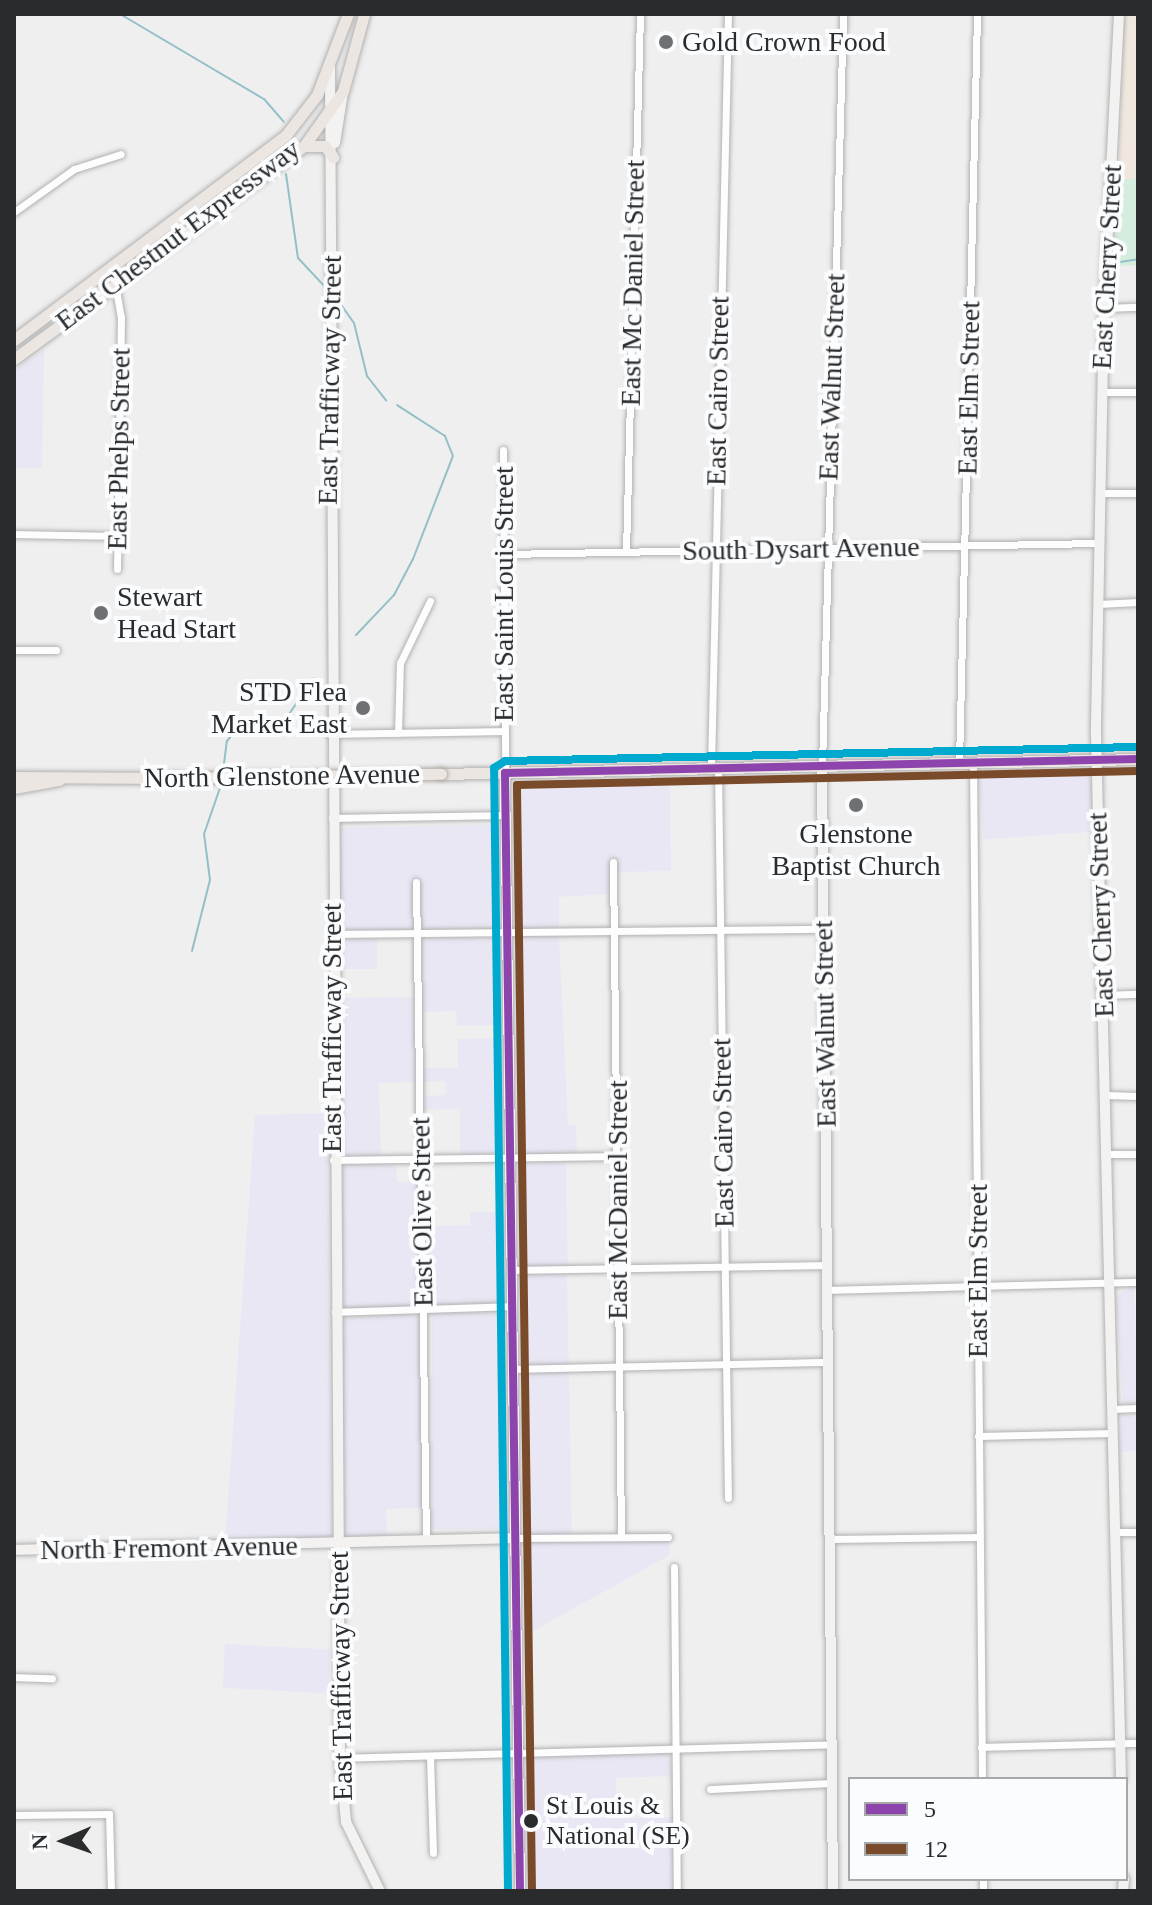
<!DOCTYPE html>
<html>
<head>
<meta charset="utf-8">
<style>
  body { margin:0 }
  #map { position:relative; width:1152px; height:1905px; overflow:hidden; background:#efeff0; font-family:"Times New Roman",serif }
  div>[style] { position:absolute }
  .commercial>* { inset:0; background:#eae7f4; transform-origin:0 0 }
  .education>* { inset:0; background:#f0e8de }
  .green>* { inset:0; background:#d5edde }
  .stream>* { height:2px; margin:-1px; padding:0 1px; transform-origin:1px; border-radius:1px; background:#95bfc6 }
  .roads { filter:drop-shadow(0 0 2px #b1b1b1) drop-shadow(0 0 2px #b1b1b1) }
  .street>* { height:7px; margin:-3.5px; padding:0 3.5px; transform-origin:3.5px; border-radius:3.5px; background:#fdfdfd }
  .secondary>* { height:10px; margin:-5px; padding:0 5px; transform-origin:5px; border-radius:5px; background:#f3f2f0 }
  .primary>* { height:11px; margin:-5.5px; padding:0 5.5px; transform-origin:5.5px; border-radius:5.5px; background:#ece6e2 }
  .bridges { filter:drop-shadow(0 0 2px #b0a9a2) drop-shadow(0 0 2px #b0a9a2) }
  .primary-bridge>* { height:11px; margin:-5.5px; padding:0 5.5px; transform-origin:5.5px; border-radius:5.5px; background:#ece6e2 }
  .bus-1>* { height:8px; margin:-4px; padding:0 4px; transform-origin:4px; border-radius:4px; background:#8e44ad }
  .bus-2>* { height:8px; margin:-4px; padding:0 4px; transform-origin:4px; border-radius:4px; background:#7a4b2a }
  .bus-3>* { height:8px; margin:-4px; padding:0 4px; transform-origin:4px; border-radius:4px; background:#00a9ce }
  .dots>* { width:22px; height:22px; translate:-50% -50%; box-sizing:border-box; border:4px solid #fbfcfe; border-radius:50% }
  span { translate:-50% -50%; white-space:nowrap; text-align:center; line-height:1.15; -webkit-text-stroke:8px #fbfcfe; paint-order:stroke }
  .bus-label { font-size:26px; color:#2a2b2c }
  .left { translate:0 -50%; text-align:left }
  .poi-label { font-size:28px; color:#2a2b2c }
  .right { translate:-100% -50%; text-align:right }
  .street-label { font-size:28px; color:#2a2b2c }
  .frame { position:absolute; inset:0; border:16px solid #2a2b2c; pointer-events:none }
  .legend { position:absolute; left:848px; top:1777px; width:280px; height:104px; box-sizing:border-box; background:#fbfcfe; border:2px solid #a7a8aa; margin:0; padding:10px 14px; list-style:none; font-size:24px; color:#2a2b2c }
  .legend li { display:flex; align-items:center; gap:16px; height:40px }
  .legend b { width:40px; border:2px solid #a7a8aa }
  .north { position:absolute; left:24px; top:1801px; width:80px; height:80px; -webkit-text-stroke:6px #fbfcfe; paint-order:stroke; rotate:268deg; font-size:22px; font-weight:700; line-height:32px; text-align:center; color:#2a2b2c }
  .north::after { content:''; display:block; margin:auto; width:28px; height:36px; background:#2a2b2c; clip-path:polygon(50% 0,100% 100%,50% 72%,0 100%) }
</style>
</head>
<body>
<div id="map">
  <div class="commercial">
    <i style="clip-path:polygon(44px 349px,42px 468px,14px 468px,14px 370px)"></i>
    <i style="left:1089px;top:771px;width:61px;height:110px;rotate:86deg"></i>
    <i style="clip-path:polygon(670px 780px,671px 871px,611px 872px,610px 894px,559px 897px,559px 929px,514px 928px,516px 784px)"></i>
    <i style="left:497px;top:825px;width:104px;height:160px;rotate:89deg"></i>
    <i style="clip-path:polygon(518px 935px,559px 935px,568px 1125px,576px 1126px,577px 1155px,518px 1154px)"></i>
    <i style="left:377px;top:938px;width:31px;height:38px;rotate:90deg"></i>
    <i style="clip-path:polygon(500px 938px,502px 1025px,457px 1026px,456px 1011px,422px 1012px,423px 938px)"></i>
    <i style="clip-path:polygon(414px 997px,416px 1082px,379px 1083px,381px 1156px,340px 1157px,336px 998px)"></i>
    <i style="clip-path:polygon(503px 1038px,505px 1151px,460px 1156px,460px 1109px,425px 1110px,424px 1096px,446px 1095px,445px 1081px,424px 1082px,424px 1068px,458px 1068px,458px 1039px)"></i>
    <i style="clip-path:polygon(327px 1113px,332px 1539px,225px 1542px,255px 1115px)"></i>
    <i style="clip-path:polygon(396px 1162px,397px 1182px,418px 1181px,419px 1306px,344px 1309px,341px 1163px)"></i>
    <i style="left:566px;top:1162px;width:104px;height:48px;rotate:89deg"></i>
    <i style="clip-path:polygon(470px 1212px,506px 1212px,506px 1304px,429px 1306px,426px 1226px,470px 1225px)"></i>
    <i style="left:567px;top:1271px;width:93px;height:47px;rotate:89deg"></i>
    <i style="clip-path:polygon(1134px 1285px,1138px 1403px,1123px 1404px,1116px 1297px)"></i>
    <i style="left:432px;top:1313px;width:74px;height:216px"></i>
    <i style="clip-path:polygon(414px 1314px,421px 1320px,422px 1508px,386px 1509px,387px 1536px,345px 1537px,341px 1319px)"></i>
    <i style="left:569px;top:1371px;width:164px;height:48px;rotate:89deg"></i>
    <i style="clip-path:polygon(1122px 1414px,1138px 1418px,1138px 1451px,1119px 1452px)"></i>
    <i style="clip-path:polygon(669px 1540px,670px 1555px,524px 1636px,525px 1542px)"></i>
    <i style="left:225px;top:1644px;width:106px;height:44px;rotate:3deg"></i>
    <i style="clip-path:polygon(669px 1752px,672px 1776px,616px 1778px,616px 1818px,673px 1817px,673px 1891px,527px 1891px,525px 1755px)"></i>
  </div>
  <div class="education">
    <i style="clip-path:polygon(1124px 14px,1138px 14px,1138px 179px,1119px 179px)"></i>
  </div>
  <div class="green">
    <i style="clip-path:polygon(1119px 179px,1138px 179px,1138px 265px,1114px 266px)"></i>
  </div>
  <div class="stream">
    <i style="left:120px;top:14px;width:167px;rotate:30.6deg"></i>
    <i style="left:264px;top:99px;width:30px;rotate:49deg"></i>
    <i style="left:286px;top:174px;width:85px;rotate:81.9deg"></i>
    <i style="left:298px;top:258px;width:42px;rotate:46.9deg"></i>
    <i style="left:1120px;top:262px;width:18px;rotate:-9deg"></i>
    <i style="left:335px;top:296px;width:33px;rotate:55deg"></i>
    <i style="left:354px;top:323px;width:55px;rotate:76.2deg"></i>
    <i style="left:367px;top:376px;width:31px;rotate:52deg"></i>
    <i style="left:356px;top:635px;width:55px;rotate:-46.5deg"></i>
    <i style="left:394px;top:595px;width:41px;rotate:-62.2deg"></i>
    <i style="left:413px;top:559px;width:110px;rotate:-68.8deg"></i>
    <i style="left:453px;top:456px;width:22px;rotate:-112deg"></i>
    <i style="left:445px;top:436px;width:57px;rotate:-147.1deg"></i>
    <i style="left:223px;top:772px;width:31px;rotate:-83deg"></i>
    <i style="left:227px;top:741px;width:17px;rotate:-50deg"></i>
    <i style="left:238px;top:728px;width:50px;rotate:-12.7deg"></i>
    <i style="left:287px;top:717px;width:47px;rotate:-55.3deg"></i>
    <i style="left:192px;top:951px;width:73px;rotate:-75.8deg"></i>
    <i style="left:210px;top:880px;width:46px;rotate:-97.4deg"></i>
    <i style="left:204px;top:834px;width:55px;rotate:-70.9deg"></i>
  </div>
  <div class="roads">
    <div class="street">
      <i style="left:14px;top:212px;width:74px;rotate:-35.6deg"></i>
      <i style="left:74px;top:169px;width:49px;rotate:-17.7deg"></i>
      <i style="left:115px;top:284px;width:34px;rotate:80deg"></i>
      <i style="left:121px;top:317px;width:252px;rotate:90.9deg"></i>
      <i style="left:1104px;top:308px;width:34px;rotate:-2deg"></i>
      <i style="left:1101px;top:392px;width:37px"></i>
      <i style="left:503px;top:450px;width:323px;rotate:89.6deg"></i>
      <i style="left:1099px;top:493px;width:39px"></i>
      <i style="left:14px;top:534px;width:103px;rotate:1.1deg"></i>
      <i style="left:626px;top:552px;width:538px;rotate:-88.51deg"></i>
      <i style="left:504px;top:554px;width:594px;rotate:-1.06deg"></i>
      <i style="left:1098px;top:604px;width:40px;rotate:-2.9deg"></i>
      <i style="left:14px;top:650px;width:42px"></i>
      <i style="left:398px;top:733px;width:70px;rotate:-88.4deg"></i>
      <i style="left:400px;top:663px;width:69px;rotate:-64.2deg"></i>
      <i style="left:330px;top:734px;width:174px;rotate:-1deg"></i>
      <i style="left:973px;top:762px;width:1017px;rotate:89.49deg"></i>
      <i style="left:959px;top:763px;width:749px;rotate:-88.62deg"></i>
      <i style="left:822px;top:766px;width:752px;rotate:-88.4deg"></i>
      <i style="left:711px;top:768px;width:754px;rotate:-88.71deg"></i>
      <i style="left:718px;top:768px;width:730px;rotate:89.22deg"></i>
      <i style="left:332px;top:818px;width:173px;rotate:-1deg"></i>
      <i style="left:613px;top:862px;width:675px;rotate:89.32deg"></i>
      <i style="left:416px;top:882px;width:659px;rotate:89.13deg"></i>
      <i style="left:333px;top:934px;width:491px;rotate:-0.6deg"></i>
      <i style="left:1102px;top:995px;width:36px;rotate:-2deg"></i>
      <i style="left:1106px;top:1095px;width:32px;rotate:2deg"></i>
      <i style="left:1107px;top:1154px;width:31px"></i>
      <i style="left:333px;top:1160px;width:286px;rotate:-0.8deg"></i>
      <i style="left:512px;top:1270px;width:316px;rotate:-0.9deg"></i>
      <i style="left:828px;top:1290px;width:310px;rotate:-1.5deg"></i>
      <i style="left:335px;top:1312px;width:178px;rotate:-1.9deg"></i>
      <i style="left:514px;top:1369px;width:315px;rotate:-1.3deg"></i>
      <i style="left:1112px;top:1409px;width:26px;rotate:-2deg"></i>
      <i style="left:978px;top:1436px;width:135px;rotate:-1.3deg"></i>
      <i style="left:1115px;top:1532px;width:23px"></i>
      <i style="left:516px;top:1538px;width:152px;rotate:-0.4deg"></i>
      <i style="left:830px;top:1539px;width:149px;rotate:-0.8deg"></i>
      <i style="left:674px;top:1567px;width:324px;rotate:89.5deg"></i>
      <i style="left:14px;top:1677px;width:38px;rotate:2deg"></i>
      <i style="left:981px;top:1747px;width:157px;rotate:-1.5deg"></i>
      <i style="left:430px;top:1757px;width:96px;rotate:88.2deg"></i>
      <i style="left:340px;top:1758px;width:492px;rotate:-1.6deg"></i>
      <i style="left:710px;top:1789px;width:122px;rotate:-2.8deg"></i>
      <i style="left:14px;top:1815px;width:95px;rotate:-0.6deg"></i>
      <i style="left:109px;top:1814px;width:77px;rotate:88.5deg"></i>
      <i style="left:983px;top:1879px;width:12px;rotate:90deg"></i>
    </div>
    <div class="secondary">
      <i style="left:1119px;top:14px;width:294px;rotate:92.9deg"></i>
      <i style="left:1104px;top:308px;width:425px;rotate:91.1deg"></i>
      <i style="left:1096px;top:733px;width:1046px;rotate:88.63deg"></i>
      <i style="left:330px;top:68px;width:1690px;rotate:89.66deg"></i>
      <i style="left:340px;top:1758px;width:64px;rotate:84.6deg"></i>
      <i style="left:346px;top:1822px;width:77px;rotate:63.8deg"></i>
      <i style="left:335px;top:143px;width:52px;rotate:-81.1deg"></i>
      <i style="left:822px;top:766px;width:1125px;rotate:89.44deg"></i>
      <i style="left:505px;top:773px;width:1118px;rotate:89.23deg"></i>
      <i style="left:14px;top:1550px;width:502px;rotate:-1.37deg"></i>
      <i style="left:1123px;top:1891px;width:12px;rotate:-85deg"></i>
    </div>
    <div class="primary">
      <i style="left:304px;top:146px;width:21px"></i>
      <i style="left:325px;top:146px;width:14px;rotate:54deg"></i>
      <i style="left:14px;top:340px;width:341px;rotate:-37deg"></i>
      <i style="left:286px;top:135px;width:51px;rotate:-52.2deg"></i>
      <i style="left:317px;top:95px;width:87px;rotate:-69.1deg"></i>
      <i style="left:14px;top:359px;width:360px;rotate:-36.3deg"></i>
      <i style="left:304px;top:146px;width:67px;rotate:-54.7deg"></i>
      <i style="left:343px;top:91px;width:80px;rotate:-74.7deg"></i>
      <i style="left:441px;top:774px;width:697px;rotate:-1.23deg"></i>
      <i style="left:14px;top:777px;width:159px;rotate:0.4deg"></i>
      <i style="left:14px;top:788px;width:46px;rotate:-10.1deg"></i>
    </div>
  </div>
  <div class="bridges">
    <div class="primary-bridge">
      <i style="left:173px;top:778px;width:268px;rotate:-0.9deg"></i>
    </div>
  </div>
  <div class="bus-1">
    <i style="left:520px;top:1891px;width:1118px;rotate:-90.77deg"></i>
    <i style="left:505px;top:773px;width:633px;rotate:-1.27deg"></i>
  </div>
  <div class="bus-2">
    <i style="left:532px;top:1891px;width:1106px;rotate:-90.78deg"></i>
    <i style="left:517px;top:785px;width:621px;rotate:-1.29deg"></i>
  </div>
  <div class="bus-3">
    <i style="left:508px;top:1891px;width:1123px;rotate:-90.71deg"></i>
    <i style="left:494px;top:768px;width:13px;rotate:-32deg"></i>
    <i style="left:505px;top:761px;width:633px;rotate:-1.27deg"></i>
  </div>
  <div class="dots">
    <i style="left:666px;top:42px;background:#6f7071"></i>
    <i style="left:101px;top:613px;background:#6f7071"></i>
    <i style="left:363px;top:708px;background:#6f7071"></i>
    <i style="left:856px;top:805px;background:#6f7071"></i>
    <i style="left:531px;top:1821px;background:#2a2b2c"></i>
  </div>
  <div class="bus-label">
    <span class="left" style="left:546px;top:1821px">St Louis &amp;<br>National (SE)</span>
  </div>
  <div class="poi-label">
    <span class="left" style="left:682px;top:42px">Gold Crown Food</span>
    <span class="left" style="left:117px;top:613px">Stewart<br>Head Start</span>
    <span class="right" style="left:347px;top:708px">STD Flea<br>Market East</span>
    <span style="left:856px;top:850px">Glenstone<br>Baptist Church</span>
  </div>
  <div class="street-label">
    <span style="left:178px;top:235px;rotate:-37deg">East Chestnut Expressway</span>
    <span style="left:1107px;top:267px;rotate:-87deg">East Cherry Street</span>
    <span style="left:633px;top:283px;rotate:-89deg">East Mc Daniel Street</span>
    <span style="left:832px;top:377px;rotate:-88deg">East Walnut Street</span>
    <span style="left:330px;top:380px;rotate:-89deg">East Trafficway Street</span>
    <span style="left:969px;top:388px;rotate:-89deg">East Elm Street</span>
    <span style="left:718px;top:391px;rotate:-89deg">East Cairo Street</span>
    <span style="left:119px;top:449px;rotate:-89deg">East Phelps Street</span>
    <span style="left:801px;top:549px;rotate:-1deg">South Dysart Avenue</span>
    <span style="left:504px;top:594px;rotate:-90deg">East Saint Louis Street</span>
    <span style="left:282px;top:776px;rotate:-1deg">North Glenstone Avenue</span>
    <span style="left:1101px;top:915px;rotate:-92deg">East Cherry Street</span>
    <span style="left:825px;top:1024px;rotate:-91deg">East Walnut Street</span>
    <span style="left:332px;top:1028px;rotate:-90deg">East Trafficway Street</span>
    <span style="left:723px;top:1133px;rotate:-91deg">East Cairo Street</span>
    <span style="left:618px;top:1200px;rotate:-90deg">East McDaniel Street</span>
    <span style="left:422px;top:1212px;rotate:-91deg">East Olive Street</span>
    <span style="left:978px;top:1271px;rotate:-90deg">East Elm Street</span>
    <span style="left:169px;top:1548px;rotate:-1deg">North Fremont Avenue</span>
    <span style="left:341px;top:1676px;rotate:-91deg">East Trafficway Street</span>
  </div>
  <div class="frame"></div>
  <ul class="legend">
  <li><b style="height:10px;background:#8e44ad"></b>5</li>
  <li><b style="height:10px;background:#7a4b2a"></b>12</li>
  </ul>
  <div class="north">N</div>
</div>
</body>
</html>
